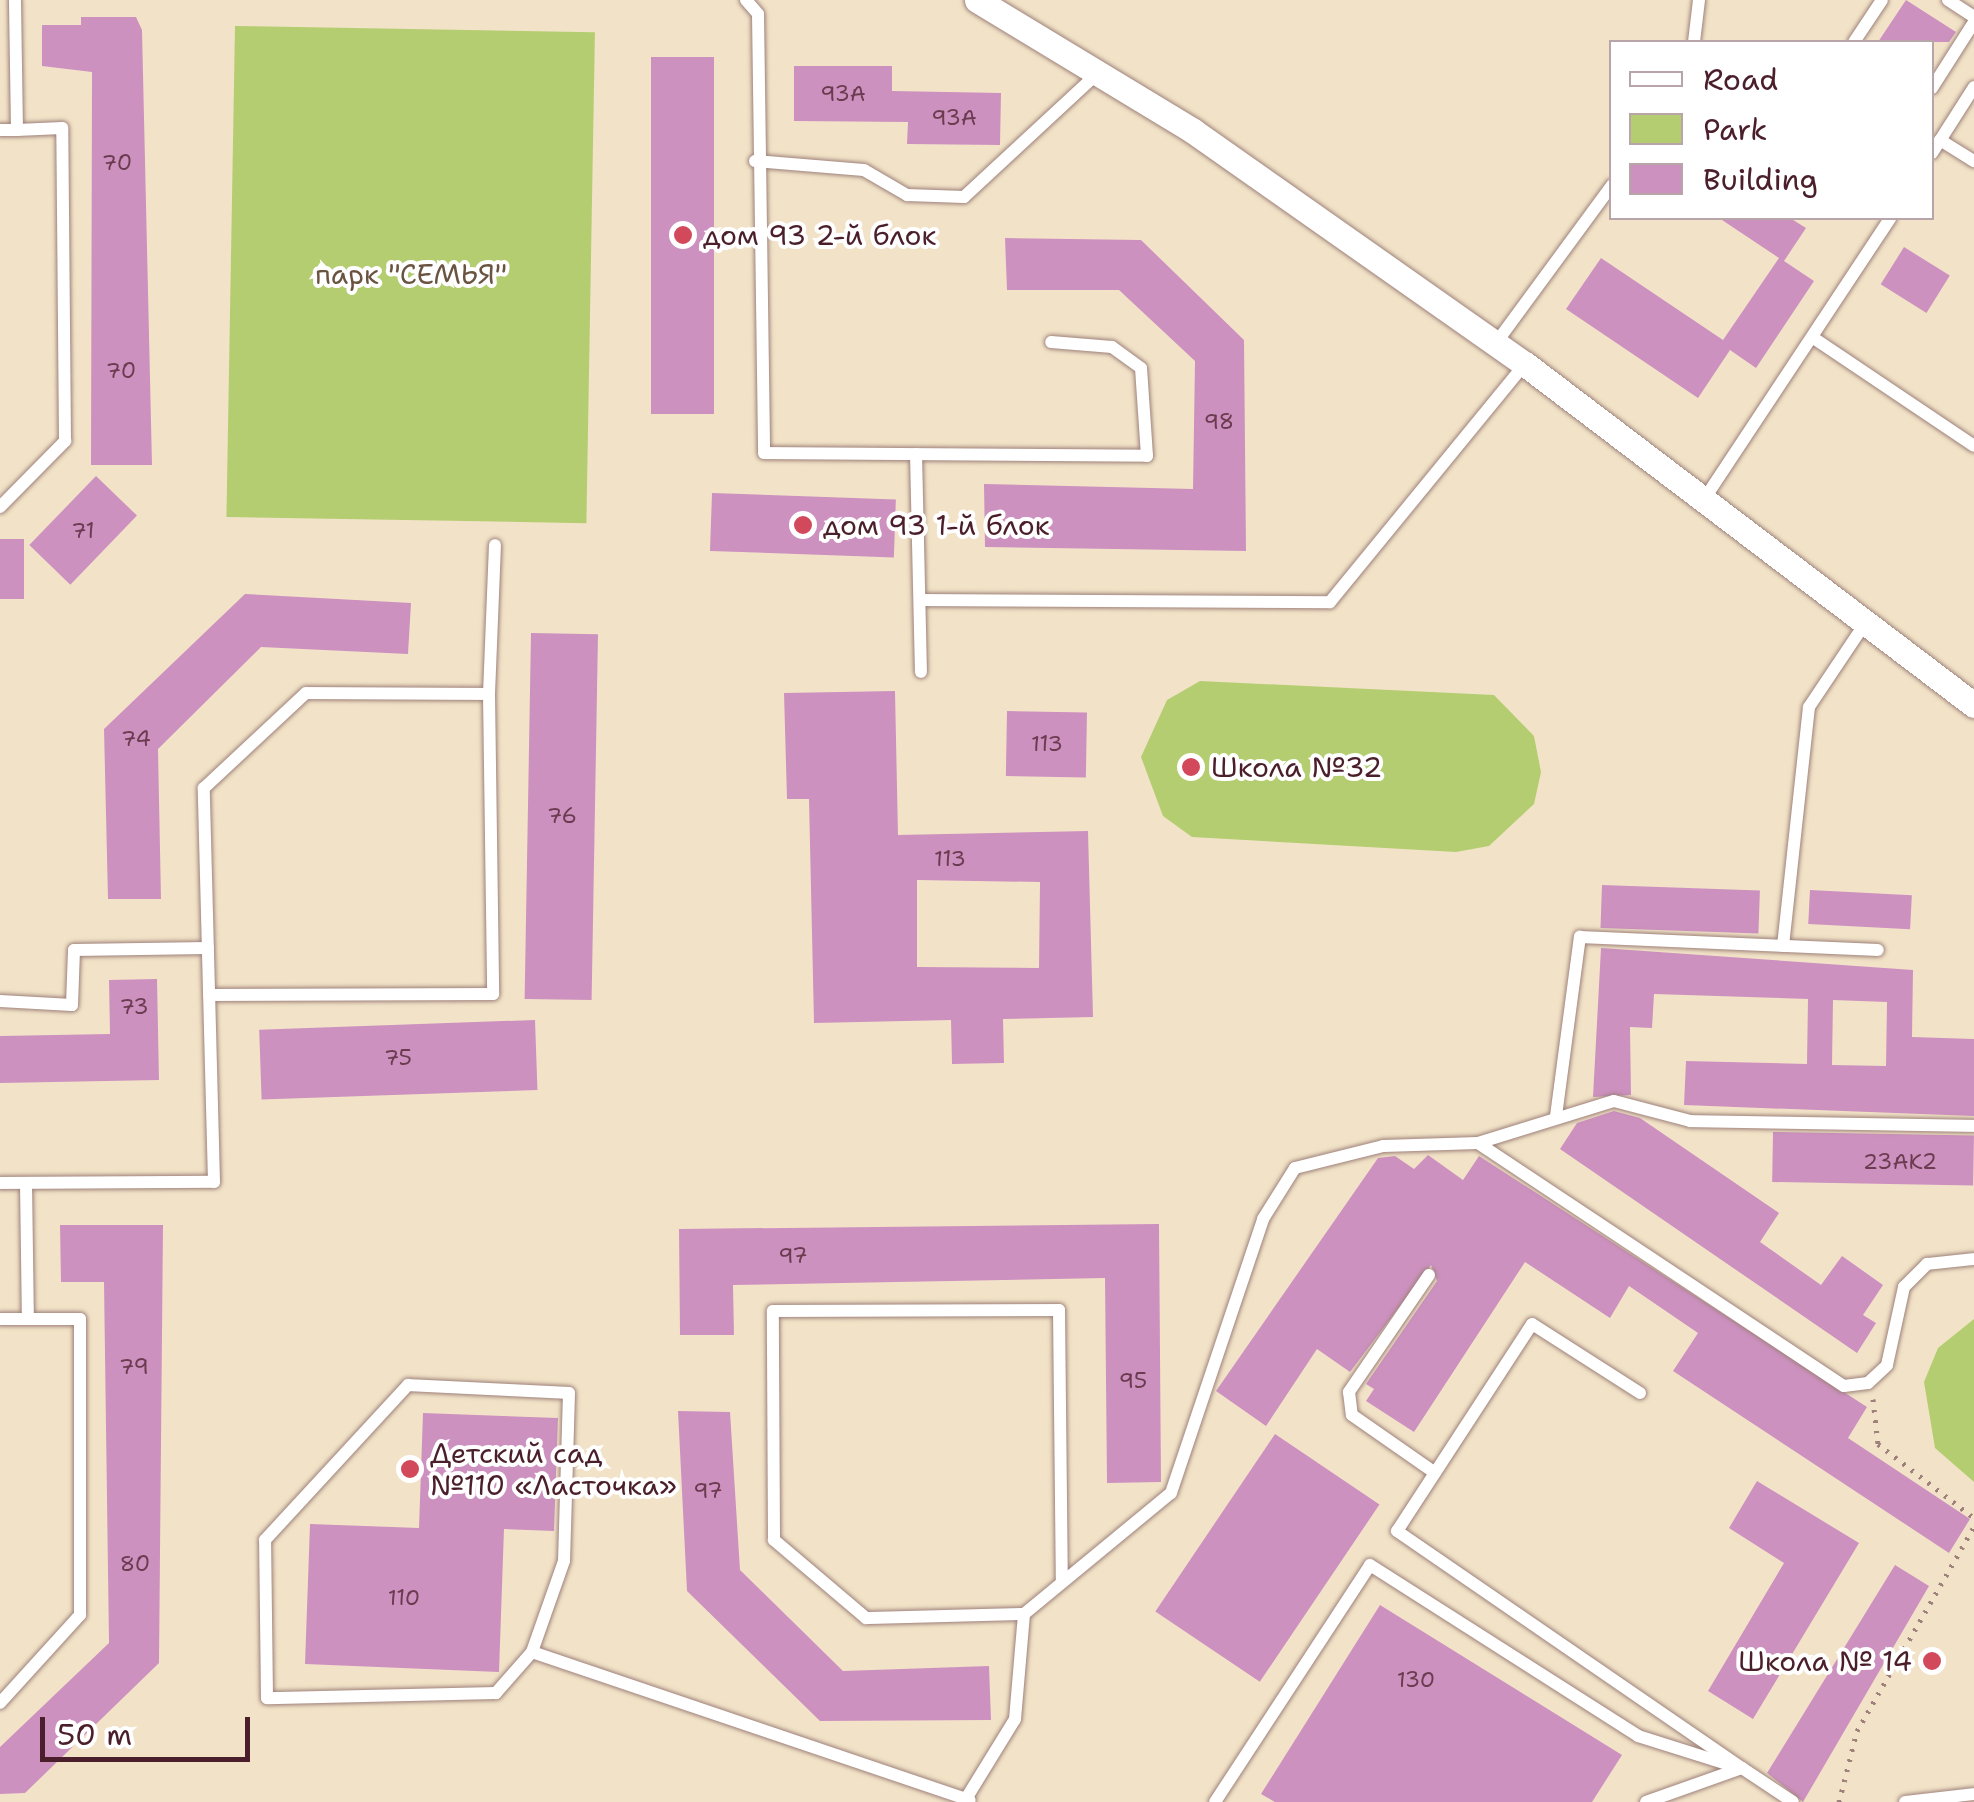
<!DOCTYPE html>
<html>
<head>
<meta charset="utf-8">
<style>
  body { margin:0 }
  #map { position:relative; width:1974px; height:1802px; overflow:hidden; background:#f2e3c8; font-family:"Shantell Sans",sans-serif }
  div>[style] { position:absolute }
  .green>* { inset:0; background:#b5cd71; transform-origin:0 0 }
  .building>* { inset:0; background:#cd91c0; transform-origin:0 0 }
  .path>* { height:5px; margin-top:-2.5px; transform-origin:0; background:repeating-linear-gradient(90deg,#9e817a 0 2.5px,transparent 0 10.5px) }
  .roads { filter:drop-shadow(0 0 2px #9e817a) drop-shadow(0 0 2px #9e817a) }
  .service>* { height:12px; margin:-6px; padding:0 6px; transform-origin:6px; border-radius:6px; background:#fff }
  .minor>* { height:25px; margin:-12.5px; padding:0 12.5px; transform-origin:12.5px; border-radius:12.5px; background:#fff }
  .dots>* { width:28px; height:28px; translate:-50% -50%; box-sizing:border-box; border:5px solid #fff; border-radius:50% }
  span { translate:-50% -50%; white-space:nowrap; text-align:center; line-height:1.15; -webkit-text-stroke:8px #fff; paint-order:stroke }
  .number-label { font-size:22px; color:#6b3c50 }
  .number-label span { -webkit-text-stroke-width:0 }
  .poi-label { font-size:28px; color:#4a1f2b }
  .left { translate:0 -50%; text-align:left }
  .right { translate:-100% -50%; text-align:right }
  .park-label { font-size:28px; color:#6a5340 }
  .legend { position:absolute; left:1609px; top:40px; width:325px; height:180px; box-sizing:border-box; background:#fff; border:2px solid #b7a5aa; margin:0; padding:12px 18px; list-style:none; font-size:30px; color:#4a1f2b }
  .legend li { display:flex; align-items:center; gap:20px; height:50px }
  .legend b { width:50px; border:2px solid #b7a5aa }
  .scale { position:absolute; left:40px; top:1717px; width:210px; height:45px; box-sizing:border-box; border:5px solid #4a1f2b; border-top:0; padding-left:12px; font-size:30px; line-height:35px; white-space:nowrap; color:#4a1f2b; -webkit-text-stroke:8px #fff; paint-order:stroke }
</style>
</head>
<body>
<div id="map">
  <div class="green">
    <i style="left:235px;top:26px;width:360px;height:491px;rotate:1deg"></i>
    <i style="clip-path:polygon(1200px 681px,1494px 695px,1534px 736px,1541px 772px,1534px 804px,1489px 846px,1456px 852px,1192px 837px,1163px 816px,1141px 757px,1167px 700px)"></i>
    <i style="clip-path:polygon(1974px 1319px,1974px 1482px,1935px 1448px,1924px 1382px,1938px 1348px)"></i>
  </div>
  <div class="building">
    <i style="clip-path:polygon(1906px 0,1956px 32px,1949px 42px,1878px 42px)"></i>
    <i style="clip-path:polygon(81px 17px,136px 17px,142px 30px,152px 465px,91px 465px,92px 72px,42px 66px,42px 25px,81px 25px)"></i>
    <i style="left:651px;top:57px;width:63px;height:357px"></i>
    <i style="clip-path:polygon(794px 66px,892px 66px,892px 91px,1001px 93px,1000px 145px,907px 144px,908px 122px,794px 121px)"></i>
    <i style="clip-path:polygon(1719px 218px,1790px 218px,1806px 228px,1784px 261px,1814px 281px,1756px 368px,1730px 350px,1698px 398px,1566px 309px,1601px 258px,1723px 340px,1779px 258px)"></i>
    <i style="clip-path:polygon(1005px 238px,1141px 240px,1244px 340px,1246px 551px,985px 547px,984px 484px,1193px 489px,1195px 361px,1119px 290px,1007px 290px)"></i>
    <i style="left:1904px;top:247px;width:54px;height:44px;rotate:32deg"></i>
    <i style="left:96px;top:476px;width:57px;height:96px;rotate:44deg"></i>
    <i style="left:712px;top:493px;width:184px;height:58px;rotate:2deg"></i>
    <i style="left:0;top:539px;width:24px;height:60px"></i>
    <i style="clip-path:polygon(245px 594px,411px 603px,408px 654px,261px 647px,158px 749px,161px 899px,108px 899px,104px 729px)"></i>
    <i style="left:531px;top:633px;width:67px;height:366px;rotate:1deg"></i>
    <i style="clip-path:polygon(evenodd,895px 691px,898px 835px,1088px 831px,1093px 1017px,1003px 1019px,1004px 1063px,952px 1064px,951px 1020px,814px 1023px,809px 799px,787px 799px,784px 693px,895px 691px,917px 880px,1040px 882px,1039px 968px,917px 967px,917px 880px)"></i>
    <i style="left:1007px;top:711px;width:80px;height:65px;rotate:1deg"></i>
    <i style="left:1602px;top:885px;width:158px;height:43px;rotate:2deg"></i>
    <i style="left:1810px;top:890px;width:102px;height:34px;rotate:3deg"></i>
    <i style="clip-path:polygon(evenodd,1601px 948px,1913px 970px,1912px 1037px,1974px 1039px,1974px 1116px,1684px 1105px,1686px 1061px,1807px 1064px,1808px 999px,1654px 994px,1652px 1028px,1630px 1027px,1631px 1095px,1593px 1097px,1601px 948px,1833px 1000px,1887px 1002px,1886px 1066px,1832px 1065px,1833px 1000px)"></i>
    <i style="clip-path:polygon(157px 979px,159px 1080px,0 1083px,0 1036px,110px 1034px,109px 980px)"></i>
    <i style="left:535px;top:1020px;width:70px;height:276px;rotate:88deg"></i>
    <i style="clip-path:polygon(1614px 1111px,1640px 1118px,1779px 1213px,1760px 1242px,1821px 1285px,1842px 1256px,1883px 1285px,1863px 1315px,1876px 1323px,1857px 1353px,1560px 1149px,1577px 1123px)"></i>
    <i style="left:1773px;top:1132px;width:201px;height:50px;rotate:1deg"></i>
    <i style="clip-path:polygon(1428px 1155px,1463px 1180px,1479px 1156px,1867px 1407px,1848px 1438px,1970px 1519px,1949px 1553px,1673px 1371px,1698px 1333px,1629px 1286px,1610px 1318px,1525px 1262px,1414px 1432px,1366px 1401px,1374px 1389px,1366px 1384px,1437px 1281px,1431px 1265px,1350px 1372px,1317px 1349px,1266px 1426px,1216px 1391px,1378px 1158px,1395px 1156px,1414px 1169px)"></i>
    <i style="clip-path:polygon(1159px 1224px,1161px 1482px,1107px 1483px,1105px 1278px,733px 1285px,734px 1335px,680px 1335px,679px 1229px)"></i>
    <i style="clip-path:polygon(60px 1225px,163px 1225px,159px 1663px,25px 1793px,0 1794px,0 1747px,109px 1643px,104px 1282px,61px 1282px)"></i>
    <i style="clip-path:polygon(678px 1411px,730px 1412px,740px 1570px,843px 1671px,989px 1666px,991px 1720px,820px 1721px,687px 1591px)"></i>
    <i style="clip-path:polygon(423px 1413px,558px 1418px,554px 1531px,504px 1529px,499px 1672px,305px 1664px,310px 1524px,419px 1528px)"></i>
    <i style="left:1275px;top:1434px;width:126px;height:214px;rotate:34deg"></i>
    <i style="clip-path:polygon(1757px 1481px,1859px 1543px,1753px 1719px,1708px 1691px,1784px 1563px,1729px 1528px)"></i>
    <i style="clip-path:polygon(1895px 1565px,1929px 1586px,1803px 1802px,1767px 1773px)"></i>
    <i style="clip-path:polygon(1380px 1605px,1622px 1755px,1592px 1802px,1275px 1802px,1261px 1794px)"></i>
  </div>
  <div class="path">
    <i style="left:1873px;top:1399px;width:45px;rotate:83.7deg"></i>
    <i style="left:1878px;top:1444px;width:121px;rotate:37.6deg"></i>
    <i style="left:1839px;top:1802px;width:73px;rotate:-75.8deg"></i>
    <i style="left:1857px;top:1731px;width:235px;rotate:-60.2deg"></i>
  </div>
  <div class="roads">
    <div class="service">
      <i style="left:746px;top:0;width:18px;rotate:49deg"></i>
      <i style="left:758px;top:14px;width:439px;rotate:89.2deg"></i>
      <i style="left:764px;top:453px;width:383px;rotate:0.4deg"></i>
      <i style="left:1147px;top:456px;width:88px;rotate:-93.9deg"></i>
      <i style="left:1141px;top:368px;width:36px;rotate:-144deg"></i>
      <i style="left:1112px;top:347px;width:61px;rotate:-175.3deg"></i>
      <i style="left:1948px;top:0;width:31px;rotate:33deg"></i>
      <i style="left:1694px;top:42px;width:42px;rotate:-83.2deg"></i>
      <i style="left:1854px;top:42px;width:50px;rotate:-56.3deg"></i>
      <i style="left:1932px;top:88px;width:78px;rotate:-57.5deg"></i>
      <i style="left:0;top:130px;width:17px"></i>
      <i style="left:17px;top:130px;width:130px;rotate:-90.9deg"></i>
      <i style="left:1940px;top:140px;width:40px;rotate:32deg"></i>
      <i style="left:1932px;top:153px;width:78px;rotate:-57.5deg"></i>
      <i style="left:755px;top:161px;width:109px;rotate:4.7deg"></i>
      <i style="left:864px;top:170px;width:50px;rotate:30.2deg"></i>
      <i style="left:907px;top:195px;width:57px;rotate:2deg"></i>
      <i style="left:964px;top:197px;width:183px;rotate:-42.8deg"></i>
      <i style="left:1812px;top:337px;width:195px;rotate:33.9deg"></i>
      <i style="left:1496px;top:343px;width:196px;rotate:-53.7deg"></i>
      <i style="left:916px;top:454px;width:218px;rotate:88.7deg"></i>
      <i style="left:1705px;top:498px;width:336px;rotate:-56.5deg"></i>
      <i style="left:0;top:507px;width:93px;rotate:-45.4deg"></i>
      <i style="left:65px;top:441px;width:313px;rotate:-90.5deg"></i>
      <i style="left:62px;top:128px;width:45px;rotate:177.5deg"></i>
      <i style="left:920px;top:600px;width:410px;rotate:0.3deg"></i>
      <i style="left:1330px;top:602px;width:308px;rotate:-50.7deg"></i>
      <i style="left:489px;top:694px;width:149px;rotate:-87.7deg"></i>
      <i style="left:1783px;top:946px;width:240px;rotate:-83.8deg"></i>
      <i style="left:1809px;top:707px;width:102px;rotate:-56.2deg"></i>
      <i style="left:0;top:1001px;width:72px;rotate:3.2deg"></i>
      <i style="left:72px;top:1005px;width:55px;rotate:-87.9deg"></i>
      <i style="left:74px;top:950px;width:134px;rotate:-0.9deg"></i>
      <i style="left:1556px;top:1116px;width:181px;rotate:-82.4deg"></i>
      <i style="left:1580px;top:937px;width:298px;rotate:2.5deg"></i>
      <i style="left:1478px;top:1143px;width:439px;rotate:33.6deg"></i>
      <i style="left:1844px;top:1386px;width:24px;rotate:-7deg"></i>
      <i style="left:1868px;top:1383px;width:26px;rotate:-43deg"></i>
      <i style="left:1887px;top:1365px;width:80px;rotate:-77.7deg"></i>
      <i style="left:1904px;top:1287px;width:33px;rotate:-45deg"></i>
      <i style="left:1927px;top:1264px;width:47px;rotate:-6.1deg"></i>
      <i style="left:0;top:1183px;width:214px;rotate:-0.3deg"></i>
      <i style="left:214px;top:1182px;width:394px;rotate:-91.5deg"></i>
      <i style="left:204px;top:788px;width:139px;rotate:-43deg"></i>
      <i style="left:306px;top:693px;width:183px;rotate:0.3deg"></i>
      <i style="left:489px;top:694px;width:300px;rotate:89.2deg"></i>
      <i style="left:493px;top:994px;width:284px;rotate:179.8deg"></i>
      <i style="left:26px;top:1183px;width:136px;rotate:89.2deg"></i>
      <i style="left:1429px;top:1275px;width:142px;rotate:124.4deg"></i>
      <i style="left:1349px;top:1392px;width:23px;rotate:83deg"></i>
      <i style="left:1352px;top:1415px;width:101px;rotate:34.9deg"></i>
      <i style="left:0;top:1319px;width:80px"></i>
      <i style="left:80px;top:1319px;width:296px;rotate:90deg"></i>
      <i style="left:80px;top:1615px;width:119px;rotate:132.3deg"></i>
      <i style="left:408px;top:1385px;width:161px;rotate:2.8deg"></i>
      <i style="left:569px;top:1393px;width:168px;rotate:91.7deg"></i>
      <i style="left:564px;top:1561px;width:96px;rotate:109.4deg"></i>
      <i style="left:532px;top:1652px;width:55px;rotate:131.3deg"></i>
      <i style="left:496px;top:1693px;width:229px;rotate:178.7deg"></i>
      <i style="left:267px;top:1698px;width:158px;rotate:-90.7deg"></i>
      <i style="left:265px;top:1540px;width:211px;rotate:-47.3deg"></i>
      <i style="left:1640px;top:1393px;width:128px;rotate:-147.4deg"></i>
      <i style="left:1532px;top:1324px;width:247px;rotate:123.1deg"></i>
      <i style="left:1397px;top:1531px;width:419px;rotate:34.5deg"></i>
      <i style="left:1024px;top:1614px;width:158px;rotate:178.5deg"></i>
      <i style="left:866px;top:1618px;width:121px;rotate:-139.7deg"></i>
      <i style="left:774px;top:1540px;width:229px;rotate:-90.3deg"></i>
      <i style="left:773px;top:1311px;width:286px;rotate:-0.2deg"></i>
      <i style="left:1059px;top:1310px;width:272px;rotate:89.4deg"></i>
      <i style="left:532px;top:1652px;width:462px;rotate:18.7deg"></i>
      <i style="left:964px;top:1802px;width:97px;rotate:-58.4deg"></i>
      <i style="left:1015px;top:1719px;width:105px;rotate:-85.1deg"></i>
      <i style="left:1024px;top:1614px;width:190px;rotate:-39.5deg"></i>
      <i style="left:1171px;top:1493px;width:289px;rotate:-71.4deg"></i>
      <i style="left:1263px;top:1219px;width:60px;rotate:-57.9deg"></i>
      <i style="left:1295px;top:1168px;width:91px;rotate:-14deg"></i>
      <i style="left:1383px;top:1146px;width:95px;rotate:-1.8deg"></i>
      <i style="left:1478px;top:1143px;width:142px;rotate:-17.2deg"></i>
      <i style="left:1614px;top:1101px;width:79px;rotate:14.7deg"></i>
      <i style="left:1690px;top:1121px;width:284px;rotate:1deg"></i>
      <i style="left:1215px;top:1802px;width:283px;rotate:-56.8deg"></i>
      <i style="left:1370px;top:1565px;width:318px;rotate:32.5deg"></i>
      <i style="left:1638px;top:1736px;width:96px;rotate:17.5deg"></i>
      <i style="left:1646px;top:1802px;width:102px;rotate:-19.5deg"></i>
      <i style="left:1742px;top:1768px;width:61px;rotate:33.7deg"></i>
      <i style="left:1905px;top:1802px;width:69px;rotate:-6.6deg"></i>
    </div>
    <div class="minor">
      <i style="left:977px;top:0;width:253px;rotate:31.2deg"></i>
      <i style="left:1193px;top:131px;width:406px;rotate:35.1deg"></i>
      <i style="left:1525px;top:364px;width:564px;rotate:37.22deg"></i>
    </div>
  </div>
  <div class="dots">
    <i style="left:683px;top:235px;background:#d1495b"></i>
    <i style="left:803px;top:525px;background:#d1495b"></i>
    <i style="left:1191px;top:767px;background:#d1495b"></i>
    <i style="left:410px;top:1469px;background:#d1495b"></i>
    <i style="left:1932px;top:1661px;background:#d1495b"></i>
  </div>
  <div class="number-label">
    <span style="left:843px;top:94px">93А</span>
    <span style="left:954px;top:118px">93А</span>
    <span style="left:117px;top:163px">70</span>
    <span style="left:121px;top:371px">70</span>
    <span style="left:1219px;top:422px">98</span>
    <span style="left:83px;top:531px">71</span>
    <span style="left:136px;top:739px">74</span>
    <span style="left:1047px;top:744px">113</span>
    <span style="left:562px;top:816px">76</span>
    <span style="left:950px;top:859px">113</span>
    <span style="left:134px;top:1007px">73</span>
    <span style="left:398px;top:1058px">75</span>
    <span style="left:1900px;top:1162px">23АК2</span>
    <span style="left:793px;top:1256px">97</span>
    <span style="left:134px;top:1367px">79</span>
    <span style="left:1133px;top:1381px">95</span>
    <span style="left:708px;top:1491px">97</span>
    <span style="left:135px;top:1564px">80</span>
    <span style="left:404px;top:1598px">110</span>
    <span style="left:1416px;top:1680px">130</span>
  </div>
  <div class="poi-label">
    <span class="left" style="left:703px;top:235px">дом 93 2-й блок</span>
    <span class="left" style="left:823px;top:525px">дом 93 1-й блок</span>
    <span class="left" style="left:1211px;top:767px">Школа №32</span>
    <span class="left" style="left:430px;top:1469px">Детский сад<br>№110 «Ласточка»</span>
    <span class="right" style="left:1912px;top:1661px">Школа № 14</span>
  </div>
  <div class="park-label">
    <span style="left:411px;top:274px">парк "СЕМЬЯ"</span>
  </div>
  <ul class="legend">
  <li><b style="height:12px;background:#fff"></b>Road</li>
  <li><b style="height:28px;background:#b5cd71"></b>Park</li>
  <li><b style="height:28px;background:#cd91c0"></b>Building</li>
  </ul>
  <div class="scale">50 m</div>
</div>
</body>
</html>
